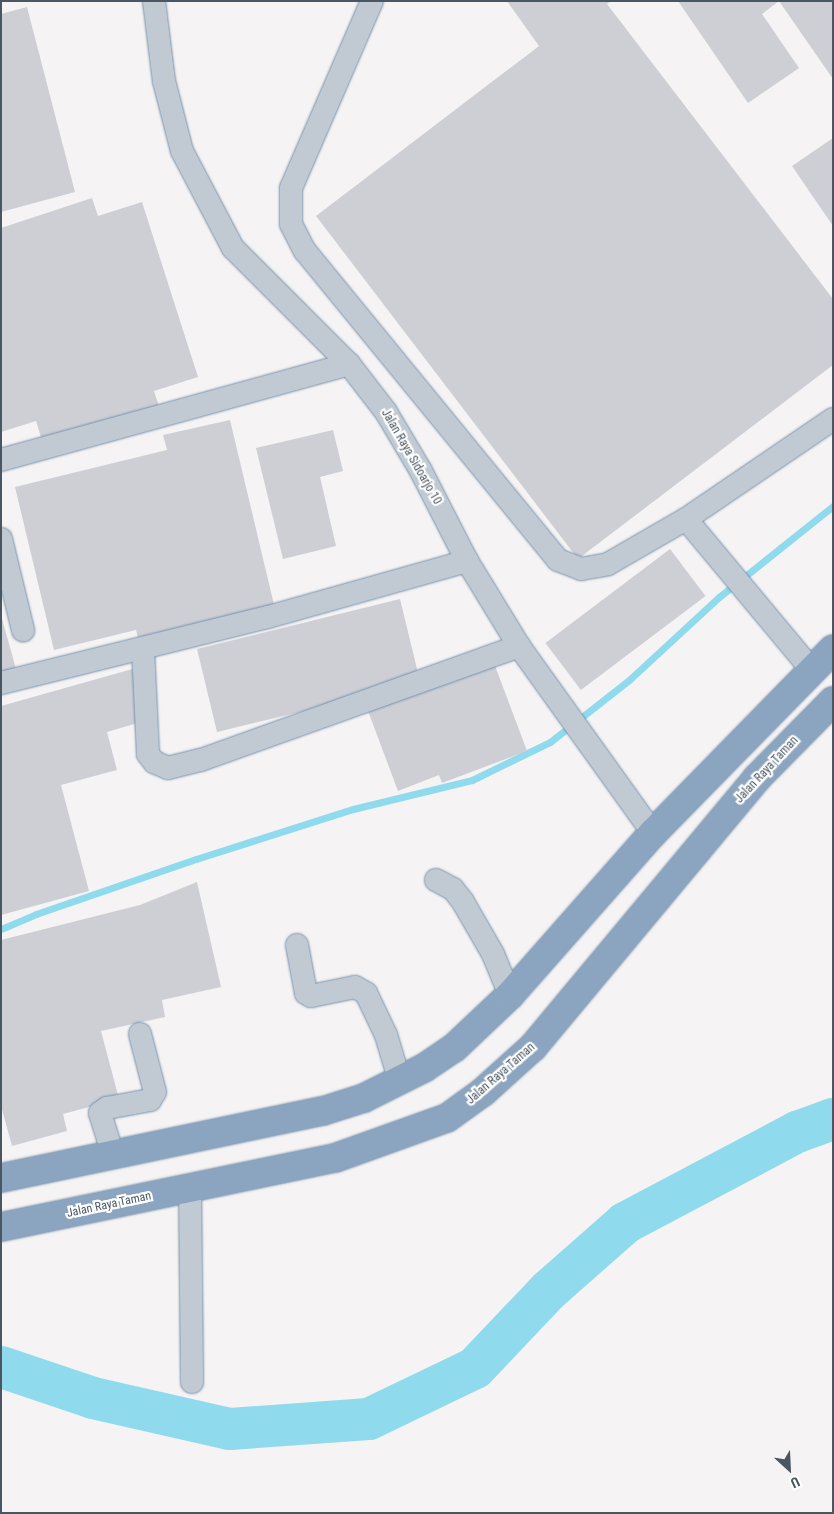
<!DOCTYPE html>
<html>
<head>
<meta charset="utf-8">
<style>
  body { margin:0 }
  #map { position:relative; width:834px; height:1514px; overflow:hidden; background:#f5f3f3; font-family:"Roboto Condensed",sans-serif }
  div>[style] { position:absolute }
  .stream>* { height:7px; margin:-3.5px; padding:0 3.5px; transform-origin:3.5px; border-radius:3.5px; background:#90daee }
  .river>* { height:42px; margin:-21px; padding:0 21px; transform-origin:21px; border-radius:21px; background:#90daee }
  .building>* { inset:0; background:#cdcfd5; transform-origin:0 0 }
  .roads { filter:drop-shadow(0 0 1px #7690ad) drop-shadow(0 0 1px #7690ad) }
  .minor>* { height:22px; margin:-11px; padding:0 11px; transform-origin:11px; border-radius:11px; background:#c1cad2 }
  .highway>* { height:28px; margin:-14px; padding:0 14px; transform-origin:14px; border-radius:14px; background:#8ba5c1 }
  span { translate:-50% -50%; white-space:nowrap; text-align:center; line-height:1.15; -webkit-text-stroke:4.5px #fff; paint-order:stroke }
  .street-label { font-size:12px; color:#4a5661 }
  .frame { position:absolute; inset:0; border:2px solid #4a5661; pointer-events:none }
  .north { position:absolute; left:764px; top:1444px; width:50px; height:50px; -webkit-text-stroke:4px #fff; paint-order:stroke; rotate:155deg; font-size:14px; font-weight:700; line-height:20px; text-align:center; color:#4a5661 }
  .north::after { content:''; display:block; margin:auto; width:18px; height:22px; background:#4a5661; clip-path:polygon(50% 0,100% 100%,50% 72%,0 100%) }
</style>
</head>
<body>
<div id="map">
  <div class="stream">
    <i style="left:1px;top:929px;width:38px;rotate:-23deg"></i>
    <i style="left:36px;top:914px;width:169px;rotate:-19deg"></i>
    <i style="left:196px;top:859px;width:165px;rotate:-17.7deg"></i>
    <i style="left:353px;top:809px;width:122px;rotate:-13.7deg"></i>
    <i style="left:472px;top:780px;width:87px;rotate:-26deg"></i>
    <i style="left:550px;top:742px;width:100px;rotate:-38.1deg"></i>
    <i style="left:629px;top:680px;width:122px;rotate:-42.7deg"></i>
    <i style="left:719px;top:597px;width:146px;rotate:-38.6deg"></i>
  </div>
  <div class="river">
    <i style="left:1px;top:1367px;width:97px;rotate:18.6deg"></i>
    <i style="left:93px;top:1398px;width:140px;rotate:12.8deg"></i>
    <i style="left:230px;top:1429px;width:139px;rotate:-4.1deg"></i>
    <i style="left:369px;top:1419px;width:118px;rotate:-25.7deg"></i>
    <i style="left:475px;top:1368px;width:106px;rotate:-46.5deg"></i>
    <i style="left:548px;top:1291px;width:103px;rotate:-41.4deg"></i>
    <i style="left:625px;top:1223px;width:195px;rotate:-27.9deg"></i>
    <i style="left:797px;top:1132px;width:38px;rotate:-20deg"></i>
  </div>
  <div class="building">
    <i style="clip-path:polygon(507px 1px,611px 1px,607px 4px,833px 299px,833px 365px,578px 559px,316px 216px,539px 46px)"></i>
    <i style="clip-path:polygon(678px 1px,833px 1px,833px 79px,779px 1px,762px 14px,799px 68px,748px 103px)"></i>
    <i style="clip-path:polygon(27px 7px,75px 192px,1px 212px,1px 14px)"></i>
    <i style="clip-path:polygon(833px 138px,833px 226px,792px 166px)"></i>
    <i style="clip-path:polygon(92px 198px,98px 216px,142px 202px,198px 377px,154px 391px,159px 406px,43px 444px,36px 421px,1px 432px,1px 228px)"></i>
    <i style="clip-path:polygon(230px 420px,276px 613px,140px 647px,136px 630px,54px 650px,15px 487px,167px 450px,163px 435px)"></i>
    <i style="clip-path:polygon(333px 430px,343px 471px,320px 477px,336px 546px,283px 559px,256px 448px)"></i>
    <i style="left:670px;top:549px;width:59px;height:156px;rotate:53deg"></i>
    <i style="clip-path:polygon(400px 599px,418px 673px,337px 703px,217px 732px,197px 649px)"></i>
    <i style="clip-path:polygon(1px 615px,16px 669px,1px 673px)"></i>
    <i style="clip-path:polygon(494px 663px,527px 751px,442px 783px,439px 775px,398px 791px,368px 711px)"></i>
    <i style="clip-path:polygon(136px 668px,141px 722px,107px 732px,117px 770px,61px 785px,89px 891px,1px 915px,1px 706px)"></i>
    <i style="clip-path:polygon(197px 882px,221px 987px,162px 1000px,165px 1017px,101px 1031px,119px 1099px,63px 1114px,67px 1131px,12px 1146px,1px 1106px,1px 940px,140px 905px)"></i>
  </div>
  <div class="roads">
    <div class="minor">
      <i style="left:154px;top:1px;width:81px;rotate:82.9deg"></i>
      <i style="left:164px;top:81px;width:72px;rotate:75.6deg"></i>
      <i style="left:182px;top:151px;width:110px;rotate:62.3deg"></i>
      <i style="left:233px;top:248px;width:164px;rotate:45deg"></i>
      <i style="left:349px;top:364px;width:61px;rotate:52.4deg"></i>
      <i style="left:386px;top:412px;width:69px;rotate:59.3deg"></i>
      <i style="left:421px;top:471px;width:101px;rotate:62.9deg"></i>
      <i style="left:467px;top:561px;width:100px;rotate:58.5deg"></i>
      <i style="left:519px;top:646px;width:230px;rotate:54.4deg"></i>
      <i style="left:372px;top:1px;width:204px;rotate:113.4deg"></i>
      <i style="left:291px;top:188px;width:36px;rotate:90deg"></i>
      <i style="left:291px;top:224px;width:30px;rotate:63deg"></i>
      <i style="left:305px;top:251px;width:399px;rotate:50.7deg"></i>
      <i style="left:558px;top:560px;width:25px;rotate:21deg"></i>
      <i style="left:581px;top:569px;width:27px;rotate:-10deg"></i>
      <i style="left:608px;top:564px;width:90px;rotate:-30deg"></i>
      <i style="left:1px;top:460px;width:361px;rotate:-15.4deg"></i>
      <i style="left:1px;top:539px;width:94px;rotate:76.4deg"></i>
      <i style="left:143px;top:648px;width:106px;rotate:87.3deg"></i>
      <i style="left:148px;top:754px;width:10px;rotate:53deg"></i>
      <i style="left:154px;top:762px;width:15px;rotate:23deg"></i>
      <i style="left:168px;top:768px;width:34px;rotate:-14deg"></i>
      <i style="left:201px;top:760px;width:338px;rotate:-19.7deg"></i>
      <i style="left:811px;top:669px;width:195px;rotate:-129.8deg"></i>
      <i style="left:686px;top:519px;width:178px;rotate:-34.2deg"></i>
      <i style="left:1px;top:683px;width:275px;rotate:-13.9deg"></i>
      <i style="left:268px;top:617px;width:207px;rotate:-15.7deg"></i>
      <i style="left:436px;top:880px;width:19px;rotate:28deg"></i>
      <i style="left:453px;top:889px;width:16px;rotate:52deg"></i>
      <i style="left:463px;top:902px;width:60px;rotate:60deg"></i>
      <i style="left:493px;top:954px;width:44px;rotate:67.5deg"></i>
      <i style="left:297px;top:945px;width:49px;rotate:79.4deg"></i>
      <i style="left:306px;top:993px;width:6px;rotate:31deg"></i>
      <i style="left:311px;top:996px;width:45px;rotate:-11.6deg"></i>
      <i style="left:355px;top:987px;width:13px;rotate:29deg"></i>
      <i style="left:366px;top:993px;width:47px;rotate:64.5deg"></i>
      <i style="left:386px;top:1035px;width:49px;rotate:73.4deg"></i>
      <i style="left:113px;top:1155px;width:44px;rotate:-107.2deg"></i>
      <i style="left:100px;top:1113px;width:9px;rotate:-36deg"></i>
      <i style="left:107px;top:1108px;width:44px;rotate:-10.5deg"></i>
      <i style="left:150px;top:1100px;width:9px;rotate:-58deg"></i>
      <i style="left:155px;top:1092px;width:60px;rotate:-104.5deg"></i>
      <i style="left:190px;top:1188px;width:194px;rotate:89.4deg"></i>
    </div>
    <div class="highway">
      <i style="left:1px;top:1178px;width:329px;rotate:-11.8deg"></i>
      <i style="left:323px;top:1111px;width:43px;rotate:-17.6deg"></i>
      <i style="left:364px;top:1098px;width:67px;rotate:-26.6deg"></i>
      <i style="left:424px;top:1068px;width:36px;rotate:-34deg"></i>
      <i style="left:454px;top:1048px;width:77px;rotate:-43.4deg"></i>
      <i style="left:510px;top:995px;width:216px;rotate:-48.6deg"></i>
      <i style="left:653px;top:833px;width:257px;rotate:-45.6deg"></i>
      <i style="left:1px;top:1227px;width:341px;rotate:-11.7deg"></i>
      <i style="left:335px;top:1158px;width:119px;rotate:-19.7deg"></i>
      <i style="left:447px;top:1118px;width:44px;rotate:-35.8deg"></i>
      <i style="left:483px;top:1092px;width:67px;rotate:-42deg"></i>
      <i style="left:533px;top:1047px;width:350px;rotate:-50.2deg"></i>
      <i style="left:757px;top:778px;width:108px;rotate:-45.4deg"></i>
    </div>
  </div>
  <div class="street-label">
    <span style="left:411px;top:457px;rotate:60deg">Jalan Raya Sidoarjo 10</span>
    <span style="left:767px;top:770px;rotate:-47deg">Jalan Raya Taman</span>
    <span style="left:501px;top:1074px;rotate:-41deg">Jalan Raya Taman</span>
    <span style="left:109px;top:1205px;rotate:-12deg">Jalan Raya Taman</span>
  </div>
  <div class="frame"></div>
  <div class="north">U</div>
</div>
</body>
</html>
